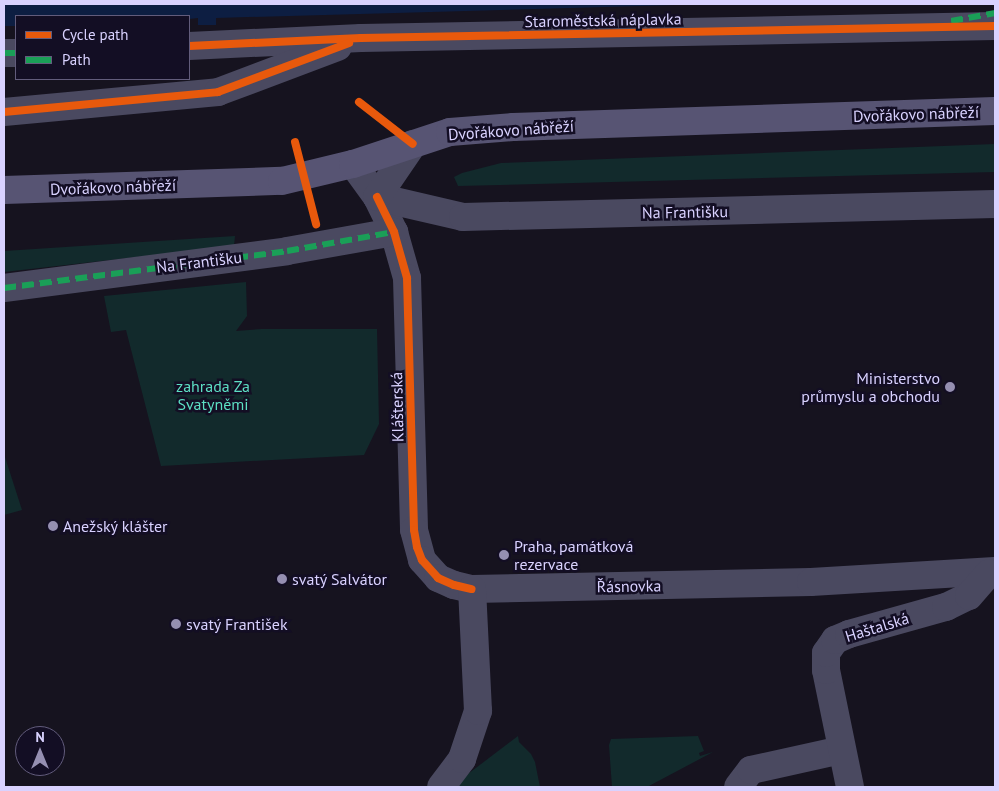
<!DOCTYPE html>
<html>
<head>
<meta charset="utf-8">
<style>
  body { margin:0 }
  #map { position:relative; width:999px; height:791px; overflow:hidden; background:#16131f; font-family:"PT Sans",sans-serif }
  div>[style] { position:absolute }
  .green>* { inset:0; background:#122a2c }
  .water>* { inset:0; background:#0d1e42 }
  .street>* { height:28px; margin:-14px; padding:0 14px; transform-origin:14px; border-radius:14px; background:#4a4960 }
  .secondary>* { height:28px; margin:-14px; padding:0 14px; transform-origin:14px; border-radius:14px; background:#575473 }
  .quiet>* { height:6px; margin-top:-3px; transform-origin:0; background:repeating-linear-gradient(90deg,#1a9f57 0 12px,transparent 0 18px) }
  .cycleway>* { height:8px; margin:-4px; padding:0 4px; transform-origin:4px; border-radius:4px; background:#e8590c }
  .dots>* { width:14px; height:14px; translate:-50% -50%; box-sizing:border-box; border:2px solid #130e24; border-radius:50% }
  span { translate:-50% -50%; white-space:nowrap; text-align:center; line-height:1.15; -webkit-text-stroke:5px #130e24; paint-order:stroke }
  .street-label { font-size:16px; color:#d9d2ff }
  .poi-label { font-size:16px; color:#d9d2ff }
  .right { translate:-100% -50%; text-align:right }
  .left { translate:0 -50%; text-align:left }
  .park-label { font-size:16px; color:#5ddfc4 }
  .frame { position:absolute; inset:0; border:5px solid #d9d2ff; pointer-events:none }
  .legend { position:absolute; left:15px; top:15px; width:175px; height:65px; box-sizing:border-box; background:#130e24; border:1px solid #625c7c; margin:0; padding:6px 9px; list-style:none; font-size:15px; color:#d9d2ff }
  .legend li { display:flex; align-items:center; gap:10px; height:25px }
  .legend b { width:25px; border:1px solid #625c7c }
  .north { position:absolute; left:15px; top:726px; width:50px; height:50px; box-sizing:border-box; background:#130e24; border:1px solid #625c7c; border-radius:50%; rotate:0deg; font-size:14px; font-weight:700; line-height:20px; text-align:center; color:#d9d2ff }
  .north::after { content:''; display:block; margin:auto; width:18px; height:22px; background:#958fb1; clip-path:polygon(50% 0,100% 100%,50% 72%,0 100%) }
</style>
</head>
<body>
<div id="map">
  <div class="green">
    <i style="clip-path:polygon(995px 144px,995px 172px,458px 186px,454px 177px,462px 173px,501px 163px)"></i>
    <i style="clip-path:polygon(235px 236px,234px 246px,4px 272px,4px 251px)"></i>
    <i style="clip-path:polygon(246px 282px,247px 316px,236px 331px,262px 329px,377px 329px,379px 424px,364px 455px,161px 466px,126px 330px,111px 332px,104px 296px)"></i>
    <i style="clip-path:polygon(4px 454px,22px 510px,4px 515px)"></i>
    <i style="clip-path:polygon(518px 736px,519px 742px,531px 754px,535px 762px,540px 787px,460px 787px,456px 783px)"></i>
    <i style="clip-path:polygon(698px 736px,704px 751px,699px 753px,700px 756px,713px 752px,647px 787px,612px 787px,609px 745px,611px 739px)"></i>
  </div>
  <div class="water">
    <i style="clip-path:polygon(4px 4px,711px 4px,216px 18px,216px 25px,198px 25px,198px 18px,189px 19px,189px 16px,16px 16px,16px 26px,4px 26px)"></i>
  </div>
  <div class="street">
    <i style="left:189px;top:46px;width:172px;rotate:-2.7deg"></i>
    <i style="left:361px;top:38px;width:634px;rotate:-1.08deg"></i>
    <i style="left:4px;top:53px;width:12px"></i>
    <i style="left:4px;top:112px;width:215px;rotate:-5.3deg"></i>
    <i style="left:218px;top:92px;width:128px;rotate:-20.6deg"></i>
    <i style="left:353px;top:164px;width:41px;rotate:54deg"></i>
    <i style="left:377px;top:197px;width:39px;rotate:64deg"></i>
    <i style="left:394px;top:232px;width:48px;rotate:74.2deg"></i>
    <i style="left:407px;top:278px;width:252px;rotate:88.4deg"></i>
    <i style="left:414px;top:530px;width:31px;rotate:75deg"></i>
    <i style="left:422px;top:560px;width:24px;rotate:48deg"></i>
    <i style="left:438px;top:578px;width:17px;rotate:24deg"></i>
    <i style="left:454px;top:585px;width:18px;rotate:13deg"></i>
    <i style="left:472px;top:589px;width:339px;rotate:-1.2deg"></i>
    <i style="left:811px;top:582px;width:184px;rotate:-3.4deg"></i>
    <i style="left:377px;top:197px;width:88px;rotate:13.1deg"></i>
    <i style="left:463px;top:217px;width:532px;rotate:-1.4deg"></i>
    <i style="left:377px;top:197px;width:64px;rotate:-55.8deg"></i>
    <i style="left:4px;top:288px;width:285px;rotate:-7.4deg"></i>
    <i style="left:287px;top:251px;width:109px;rotate:-10.1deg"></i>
    <i style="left:441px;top:787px;width:35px;rotate:-53deg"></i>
    <i style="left:462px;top:759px;width:51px;rotate:-71.6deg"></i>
    <i style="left:478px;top:711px;width:122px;rotate:-92.8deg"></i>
    <i style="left:738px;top:787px;width:21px;rotate:-53deg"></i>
    <i style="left:751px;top:770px;width:92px;rotate:-12.5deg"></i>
    <i style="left:850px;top:787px;width:119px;rotate:-101.6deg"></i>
    <i style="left:826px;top:670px;width:17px;rotate:-90deg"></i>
    <i style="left:826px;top:653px;width:16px;rotate:-55deg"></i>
    <i style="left:835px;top:640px;width:15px;rotate:-23deg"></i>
    <i style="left:849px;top:634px;width:101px;rotate:-15.6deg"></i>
    <i style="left:946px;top:607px;width:25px;rotate:-26deg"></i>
    <i style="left:969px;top:596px;width:30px;rotate:-49deg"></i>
  </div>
  <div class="secondary">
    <i style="left:4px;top:190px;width:278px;rotate:-1.9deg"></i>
    <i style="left:282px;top:181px;width:73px;rotate:-13.5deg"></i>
    <i style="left:353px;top:164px;width:102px;rotate:-18.3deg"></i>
    <i style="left:450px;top:132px;width:63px;rotate:-4.5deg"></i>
    <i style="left:513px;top:127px;width:482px;rotate:-1.9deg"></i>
  </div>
  <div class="quiet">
    <i style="left:951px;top:21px;width:45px;rotate:-10.3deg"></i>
    <i style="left:4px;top:53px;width:12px"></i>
    <i style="left:4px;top:288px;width:285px;rotate:-7.4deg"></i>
    <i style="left:287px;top:251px;width:109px;rotate:-10.1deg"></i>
  </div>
  <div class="cycleway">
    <i style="left:189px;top:46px;width:172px;rotate:-2.7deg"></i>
    <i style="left:361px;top:38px;width:634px;rotate:-1.08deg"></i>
    <i style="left:359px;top:102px;width:68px;rotate:37.9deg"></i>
    <i style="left:4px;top:112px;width:215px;rotate:-5.3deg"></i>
    <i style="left:218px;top:92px;width:140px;rotate:-20.5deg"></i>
    <i style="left:295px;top:142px;width:85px;rotate:75.6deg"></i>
    <i style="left:377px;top:197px;width:39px;rotate:64deg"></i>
    <i style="left:394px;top:232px;width:48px;rotate:74.2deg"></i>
    <i style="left:407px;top:278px;width:252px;rotate:88.4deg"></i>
    <i style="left:414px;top:530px;width:17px;rotate:80deg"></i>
    <i style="left:417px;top:547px;width:14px;rotate:69deg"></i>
    <i style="left:422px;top:560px;width:24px;rotate:48deg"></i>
    <i style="left:438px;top:578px;width:17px;rotate:24deg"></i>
    <i style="left:454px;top:585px;width:18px;rotate:13deg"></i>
  </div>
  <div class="dots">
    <i style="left:950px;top:387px;background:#958fb1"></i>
    <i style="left:53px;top:526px;background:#958fb1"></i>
    <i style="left:504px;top:555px;background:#958fb1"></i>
    <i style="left:282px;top:579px;background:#958fb1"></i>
    <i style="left:176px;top:624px;background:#958fb1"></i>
  </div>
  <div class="street-label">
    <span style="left:603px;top:20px;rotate:-1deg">Staroměstská náplavka</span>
    <span style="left:916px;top:114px;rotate:-2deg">Dvořákovo nábřeží</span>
    <span style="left:511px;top:130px;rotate:-4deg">Dvořákovo nábřeží</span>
    <span style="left:113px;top:187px;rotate:-2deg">Dvořákovo nábřeží</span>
    <span style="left:685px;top:212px;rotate:-1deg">Na Františku</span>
    <span style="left:199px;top:262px;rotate:-7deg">Na Františku</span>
    <span style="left:397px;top:407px;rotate:-91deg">Klášterská</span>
    <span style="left:629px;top:586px;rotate:-1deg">Řásnovka</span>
    <span style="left:877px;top:627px;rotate:-17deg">Haštalská</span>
  </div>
  <div class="poi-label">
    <span class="right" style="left:940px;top:387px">Ministerstvo<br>průmyslu a obchodu</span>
    <span class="left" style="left:63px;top:526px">Anežský klášter</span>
    <span class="left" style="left:514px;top:555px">Praha, památková<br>rezervace</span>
    <span class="left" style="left:292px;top:579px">svatý Salvátor</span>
    <span class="left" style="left:186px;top:624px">svatý František</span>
  </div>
  <div class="park-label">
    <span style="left:213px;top:395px">zahrada Za<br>Svatyněmi</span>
  </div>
  <div class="frame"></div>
  <ul class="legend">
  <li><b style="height:6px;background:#e8590c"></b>Cycle path</li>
  <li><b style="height:6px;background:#1a9f57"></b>Path</li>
  </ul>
  <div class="north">N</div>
</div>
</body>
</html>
